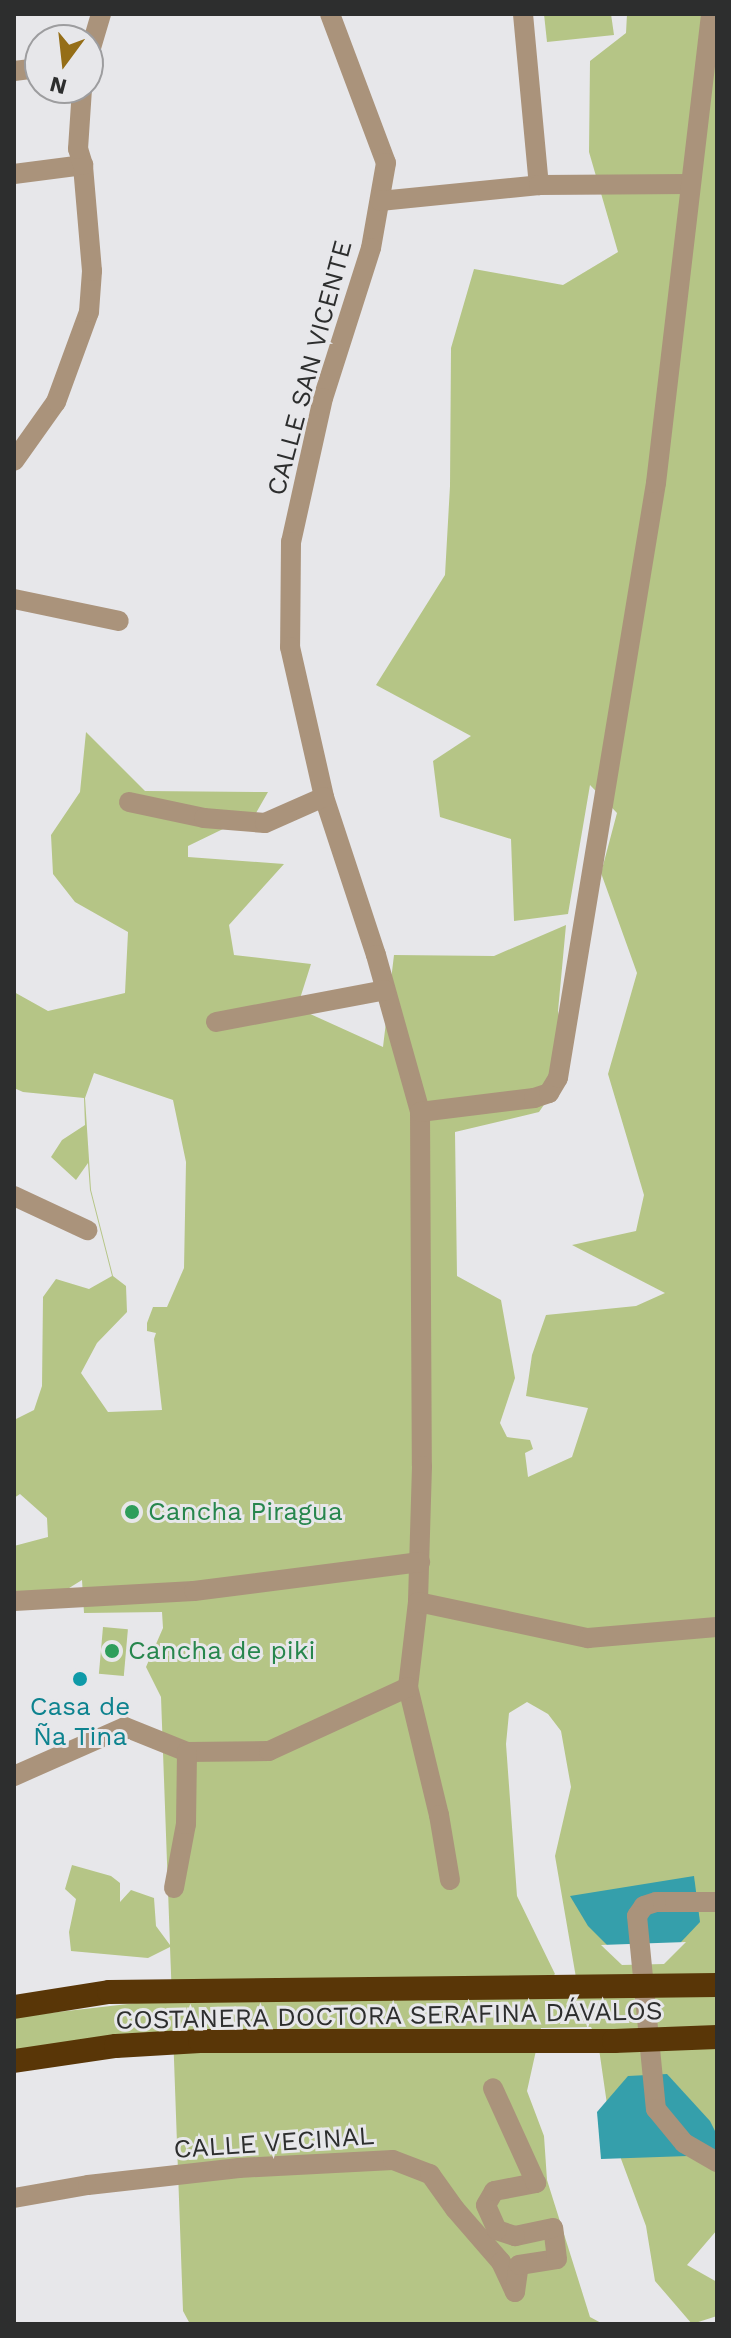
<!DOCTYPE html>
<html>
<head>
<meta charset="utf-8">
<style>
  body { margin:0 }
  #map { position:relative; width:731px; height:2338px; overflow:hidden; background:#e7e7ea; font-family:"Work Sans",sans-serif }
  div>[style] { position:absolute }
  .green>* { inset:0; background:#b5c586; transform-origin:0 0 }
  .water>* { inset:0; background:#359fab }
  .pier>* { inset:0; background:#e7e7ea }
  .street>* { height:20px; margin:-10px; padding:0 10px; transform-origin:10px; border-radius:10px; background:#aa937b }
  .highway>* { height:24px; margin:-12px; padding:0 12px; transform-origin:12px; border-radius:12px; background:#593607 }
  .dots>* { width:22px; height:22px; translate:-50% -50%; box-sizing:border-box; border:4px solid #e7e7ea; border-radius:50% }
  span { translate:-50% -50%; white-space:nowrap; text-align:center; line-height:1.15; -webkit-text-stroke:6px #e7e7ea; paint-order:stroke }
  .street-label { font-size:26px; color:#2d2e2e }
  .leisure-label { font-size:26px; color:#27864d }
  .left { translate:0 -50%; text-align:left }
  .culture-label { font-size:26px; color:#0d838f }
  .frame { position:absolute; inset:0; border:16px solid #2d2e2e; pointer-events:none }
  .north { position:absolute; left:24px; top:24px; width:80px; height:80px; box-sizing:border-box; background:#e7e7ea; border:2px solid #9d9d9f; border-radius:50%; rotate:195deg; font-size:22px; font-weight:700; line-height:32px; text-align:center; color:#2d2e2e }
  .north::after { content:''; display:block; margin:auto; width:28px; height:36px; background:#956e17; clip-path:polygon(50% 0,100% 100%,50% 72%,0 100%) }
</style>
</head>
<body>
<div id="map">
  <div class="green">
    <i style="clip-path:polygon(544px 14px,611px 14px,614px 35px,547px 42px)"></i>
    <i style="clip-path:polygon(evenodd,627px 14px,717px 14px,717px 2230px,687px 2265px,717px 2282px,717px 2316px,692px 2324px,655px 2281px,646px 2226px,611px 2132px,598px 2042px,591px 2027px,541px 2028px,527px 2091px,544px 2136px,547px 2180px,590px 2317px,603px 2324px,190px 2324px,183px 2311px,173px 2032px,14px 2051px,14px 2017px,172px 1999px,170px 1947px,148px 1958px,71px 1951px,69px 1932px,76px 1899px,65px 1889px,72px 1865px,111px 1876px,120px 1883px,120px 1902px,131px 1890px,154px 1898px,156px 1926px,170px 1945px,161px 1697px,146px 1667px,163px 1628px,162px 1612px,84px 1613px,82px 1580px,53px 1598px,14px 1611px,14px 1546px,48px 1537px,47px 1518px,20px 1494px,14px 1498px,14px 1420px,34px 1410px,42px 1386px,43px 1297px,56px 1279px,89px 1289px,112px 1276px,90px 1190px,88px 1163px,76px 1180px,51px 1157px,62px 1140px,85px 1125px,84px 1098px,23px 1092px,14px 1088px,14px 992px,48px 1011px,125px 993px,128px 932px,75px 902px,53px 874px,51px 835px,80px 792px,86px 732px,145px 791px,268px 792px,256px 813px,188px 846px,188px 857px,284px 864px,229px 925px,234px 955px,311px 964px,297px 1008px,383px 1047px,394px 955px,494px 956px,566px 925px,558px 1011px,569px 1068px,539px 1112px,455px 1132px,457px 1276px,501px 1300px,515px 1378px,500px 1423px,507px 1437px,530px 1440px,533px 1449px,525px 1453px,528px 1477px,572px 1457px,588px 1408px,526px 1396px,532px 1355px,546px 1315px,636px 1306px,665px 1293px,572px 1245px,636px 1231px,644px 1195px,608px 1074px,637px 973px,601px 873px,617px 813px,590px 785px,568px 914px,514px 921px,511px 839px,440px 817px,433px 761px,471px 736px,376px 685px,445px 575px,450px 486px,451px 348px,474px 269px,563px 285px,618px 252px,589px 152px,590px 61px,626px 33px,627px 14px,94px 1073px,173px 1100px,186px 1162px,184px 1268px,167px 1307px,153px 1307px,147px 1323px,147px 1331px,156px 1333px,154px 1339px,162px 1410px,108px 1412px,81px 1373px,97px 1343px,127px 1312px,126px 1286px,113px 1276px,91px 1190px,85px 1098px,94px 1073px,627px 14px,527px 1702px,548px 1714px,561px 1731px,571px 1787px,555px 1856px,579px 1995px,543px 1986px,555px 1974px,517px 1896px,506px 1744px,509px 1713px,527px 1702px)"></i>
    <i style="left:103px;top:1627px;width:25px;height:47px;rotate:5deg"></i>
  </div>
  <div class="water">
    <i style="clip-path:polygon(694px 1876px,700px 1922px,664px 1960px,623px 1961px,588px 1926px,570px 1896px)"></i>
    <i style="clip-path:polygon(667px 2074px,710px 2121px,717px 2135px,717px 2155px,601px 2159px,597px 2112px,628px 2076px)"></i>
  </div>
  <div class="pier">
    <i style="clip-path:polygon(686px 1942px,664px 1964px,622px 1965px,601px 1945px)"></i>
  </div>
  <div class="street">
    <i style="left:330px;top:14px;width:159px;rotate:69.4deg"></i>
    <i style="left:386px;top:163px;width:86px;rotate:100deg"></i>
    <i style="left:371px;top:248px;width:157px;rotate:107.7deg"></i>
    <i style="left:323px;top:398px;width:148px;rotate:102.5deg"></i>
    <i style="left:291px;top:542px;width:105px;rotate:90.5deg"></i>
    <i style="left:290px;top:647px;width:154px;rotate:77.2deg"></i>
    <i style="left:324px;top:797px;width:166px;rotate:71.8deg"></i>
    <i style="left:376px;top:955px;width:163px;rotate:74.3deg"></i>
    <i style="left:420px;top:1112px;width:354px;rotate:89.7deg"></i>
    <i style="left:422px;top:1466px;width:136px;rotate:91.7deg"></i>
    <i style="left:418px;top:1602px;width:86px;rotate:96.7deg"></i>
    <i style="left:408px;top:1687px;width:132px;rotate:76.4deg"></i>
    <i style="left:439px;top:1815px;width:66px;rotate:80.4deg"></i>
    <i style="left:523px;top:14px;width:172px;rotate:84.7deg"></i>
    <i style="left:88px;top:58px;width:46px;rotate:-73.5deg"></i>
    <i style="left:14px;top:71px;width:26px;rotate:-7deg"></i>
    <i style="left:14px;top:174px;width:70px;rotate:-7.4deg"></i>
    <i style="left:380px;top:201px;width:160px;rotate:-5.7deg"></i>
    <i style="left:539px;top:185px;width:151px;rotate:-0.4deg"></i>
    <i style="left:14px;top:461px;width:72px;rotate:-54.6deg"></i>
    <i style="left:56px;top:402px;width:96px;rotate:-69.9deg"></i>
    <i style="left:89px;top:312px;width:41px;rotate:-85.8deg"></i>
    <i style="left:92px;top:271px;width:106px;rotate:-94.9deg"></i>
    <i style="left:83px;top:165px;width:17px;rotate:-107deg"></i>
    <i style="left:78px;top:149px;width:61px;rotate:-86.2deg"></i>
    <i style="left:14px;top:599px;width:107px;rotate:11.8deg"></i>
    <i style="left:129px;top:802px;width:77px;rotate:12deg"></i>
    <i style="left:204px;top:818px;width:61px;rotate:4.7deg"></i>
    <i style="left:265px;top:823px;width:64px;rotate:-23.8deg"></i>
    <i style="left:216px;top:1022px;width:172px;rotate:-10.7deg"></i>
    <i style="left:420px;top:1112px;width:115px;rotate:-7deg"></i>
    <i style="left:534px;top:1098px;width:16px;rotate:-18deg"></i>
    <i style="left:549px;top:1093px;width:17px;rotate:-59deg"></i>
    <i style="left:558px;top:1078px;width:603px;rotate:-80.65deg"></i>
    <i style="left:656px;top:483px;width:472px;rotate:-83.3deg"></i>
    <i style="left:14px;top:1196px;width:81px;rotate:25deg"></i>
    <i style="left:14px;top:1601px;width:180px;rotate:-3.2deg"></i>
    <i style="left:194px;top:1591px;width:228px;rotate:-7.3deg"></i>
    <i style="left:418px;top:1602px;width:174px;rotate:12deg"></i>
    <i style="left:588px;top:1638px;width:129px;rotate:-4.9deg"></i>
    <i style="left:14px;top:1776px;width:121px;rotate:-23.8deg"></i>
    <i style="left:125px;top:1727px;width:67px;rotate:22deg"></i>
    <i style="left:187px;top:1752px;width:82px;rotate:-0.7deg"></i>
    <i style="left:269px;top:1751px;width:153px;rotate:-24.7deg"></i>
    <i style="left:174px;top:1888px;width:65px;rotate:-79.4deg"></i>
    <i style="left:186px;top:1824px;width:72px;rotate:-89.2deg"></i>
    <i style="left:717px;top:1902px;width:61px;rotate:180deg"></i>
    <i style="left:656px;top:1902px;width:13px;rotate:162deg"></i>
    <i style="left:644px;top:1906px;width:12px;rotate:125deg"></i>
    <i style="left:637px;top:1916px;width:194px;rotate:84.4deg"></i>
    <i style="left:656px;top:2109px;width:44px;rotate:50.5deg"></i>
    <i style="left:684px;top:2143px;width:38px;rotate:30deg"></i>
    <i style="left:14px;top:2198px;width:75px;rotate:-10deg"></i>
    <i style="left:88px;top:2185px;width:152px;rotate:-6.4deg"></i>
    <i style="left:239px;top:2168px;width:154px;rotate:-3deg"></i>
    <i style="left:393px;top:2160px;width:40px;rotate:21deg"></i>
    <i style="left:430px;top:2174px;width:43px;rotate:54.5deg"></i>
    <i style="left:455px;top:2209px;width:70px;rotate:49deg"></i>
    <i style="left:501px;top:2262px;width:33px;rotate:65deg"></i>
    <i style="left:515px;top:2292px;width:27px;rotate:-82deg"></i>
    <i style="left:519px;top:2265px;width:38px;rotate:-9deg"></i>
    <i style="left:557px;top:2259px;width:31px;rotate:-97deg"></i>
    <i style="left:553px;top:2228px;width:39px;rotate:168deg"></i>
    <i style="left:515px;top:2236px;width:19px;rotate:-162deg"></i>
    <i style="left:497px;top:2230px;width:27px;rotate:-114deg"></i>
    <i style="left:486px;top:2205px;width:16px;rotate:-60deg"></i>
    <i style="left:494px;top:2191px;width:43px;rotate:-10.8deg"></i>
    <i style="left:536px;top:2183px;width:104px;rotate:-114.4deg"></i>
  </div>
  <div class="highway">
    <i style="left:14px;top:2007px;width:96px;rotate:-9deg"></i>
    <i style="left:109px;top:1992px;width:608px;rotate:-0.66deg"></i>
    <i style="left:14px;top:2061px;width:103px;rotate:-8.4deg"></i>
    <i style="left:116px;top:2046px;width:84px;rotate:-3.4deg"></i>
    <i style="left:200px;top:2041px;width:414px"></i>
    <i style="left:614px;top:2041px;width:103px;rotate:-2.2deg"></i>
  </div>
  <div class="dots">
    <i style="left:132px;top:1512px;background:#2e9e5b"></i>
    <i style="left:112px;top:1651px;background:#2e9e5b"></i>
    <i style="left:80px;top:1679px;background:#0f9aa8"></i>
  </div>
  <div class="street-label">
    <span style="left:310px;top:368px;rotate:-75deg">CALLE SAN VICENTE</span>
    <span style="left:389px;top:2016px;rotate:-1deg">COSTANERA DOCTORA SERAFINA DÁVALOS</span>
    <span style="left:274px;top:2143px;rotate:-4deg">CALLE VECINAL</span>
  </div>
  <div class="leisure-label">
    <span class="left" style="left:148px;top:1512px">Cancha Piragua</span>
    <span class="left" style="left:128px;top:1651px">Cancha de piki</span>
  </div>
  <div class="culture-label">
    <span style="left:80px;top:1722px">Casa de<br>Ña Tina</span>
  </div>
  <div class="frame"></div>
  <div class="north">N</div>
</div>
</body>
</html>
